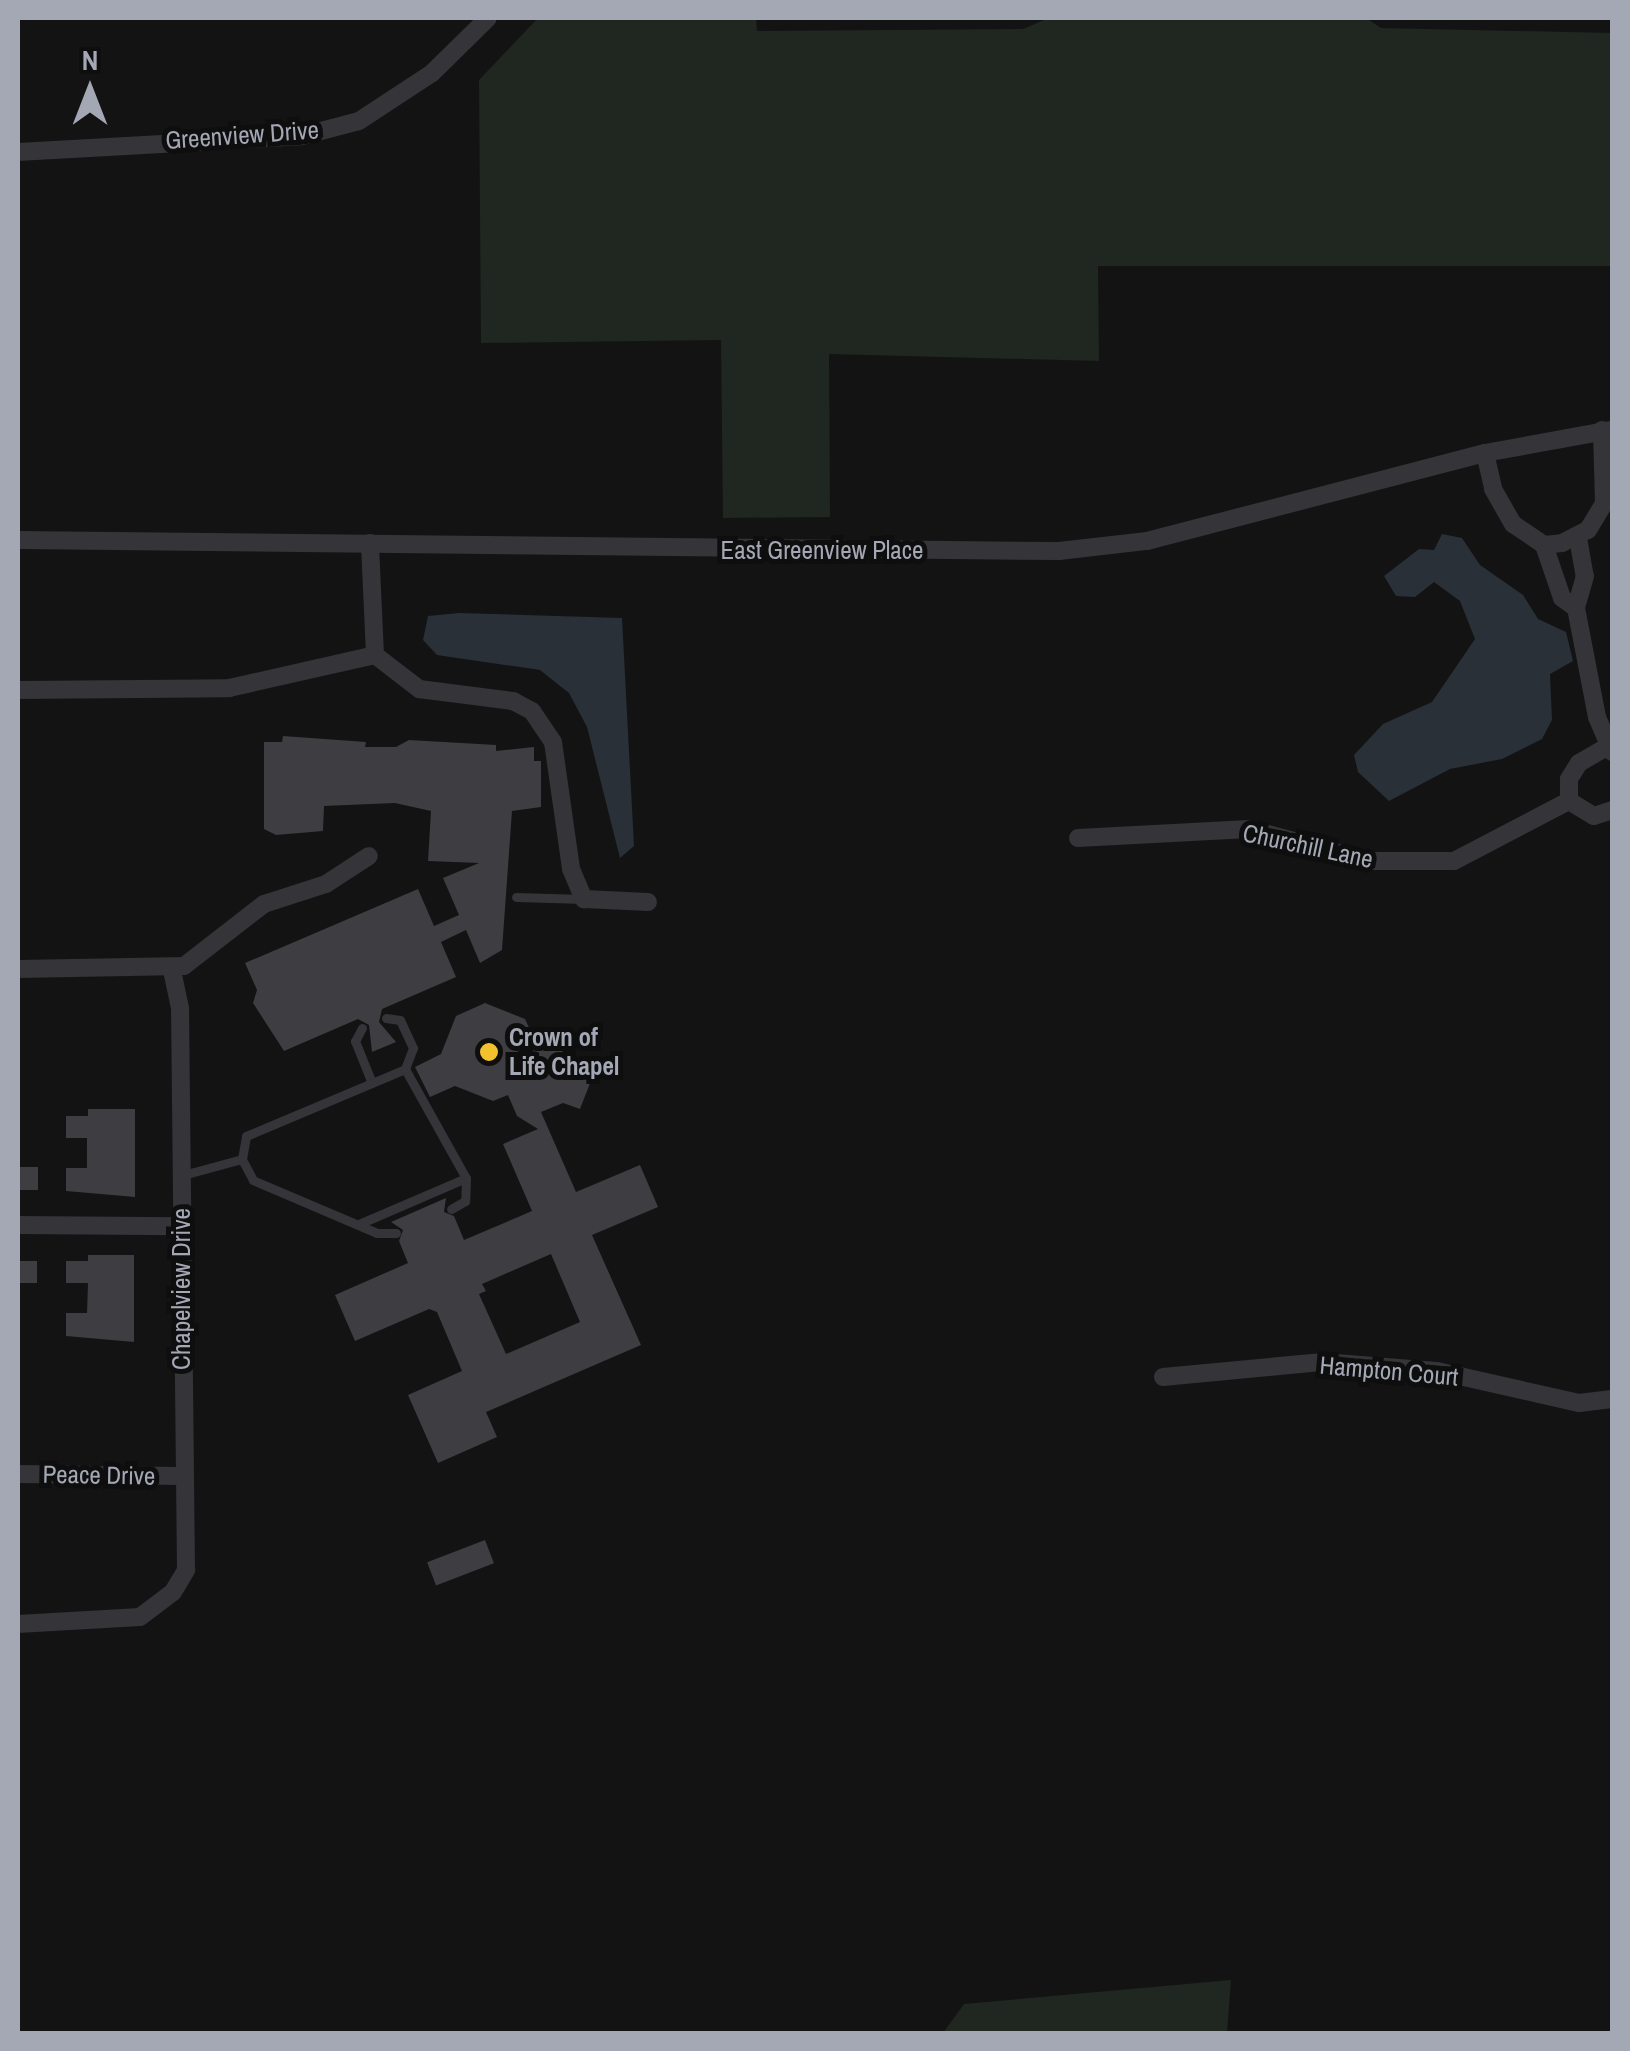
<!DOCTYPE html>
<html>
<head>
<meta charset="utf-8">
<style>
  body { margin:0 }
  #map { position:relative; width:1630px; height:2051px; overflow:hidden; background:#131314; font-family:"Archivo Narrow",sans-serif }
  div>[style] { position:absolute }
  .green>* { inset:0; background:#1f2720 }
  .water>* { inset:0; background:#293038 }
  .building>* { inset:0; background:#3d3d42; transform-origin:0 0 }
  .service>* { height:9px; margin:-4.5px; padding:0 4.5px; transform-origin:4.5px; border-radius:4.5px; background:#343439 }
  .minor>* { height:18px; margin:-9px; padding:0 9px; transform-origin:9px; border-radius:9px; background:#343439 }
  .dots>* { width:28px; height:28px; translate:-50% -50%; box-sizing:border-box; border:5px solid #0e0e0f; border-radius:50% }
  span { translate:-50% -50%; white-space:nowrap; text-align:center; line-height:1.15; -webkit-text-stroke:10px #0e0e0f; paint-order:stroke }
  .street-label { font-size:25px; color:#a4a8b5 }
  .poi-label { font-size:25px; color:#a4a8b5; font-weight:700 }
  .left { translate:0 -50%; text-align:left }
  .frame { position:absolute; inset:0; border:20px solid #a4a8b5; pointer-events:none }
  .north { position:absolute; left:40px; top:40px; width:100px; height:100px; -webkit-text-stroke:8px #0e0e0f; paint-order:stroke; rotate:0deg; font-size:28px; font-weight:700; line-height:40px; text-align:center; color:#a4a8b5 }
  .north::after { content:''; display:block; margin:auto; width:35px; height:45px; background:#a4a8b5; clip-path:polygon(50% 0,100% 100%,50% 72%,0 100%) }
</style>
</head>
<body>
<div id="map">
  <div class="green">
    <i style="clip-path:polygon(538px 18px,756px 18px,757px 31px,1023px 29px,1049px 18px,1366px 18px,1381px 28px,1612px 33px,1612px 266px,1098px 266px,1099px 361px,829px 354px,830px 517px,723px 518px,721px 340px,481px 343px,479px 80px)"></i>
    <i style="clip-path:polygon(1231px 1980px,1227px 2033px,943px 2033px,964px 2004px)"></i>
  </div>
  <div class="water">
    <i style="clip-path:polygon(1442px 534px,1462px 538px,1480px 565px,1523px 595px,1538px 619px,1566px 632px,1573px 661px,1550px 674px,1552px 720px,1542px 739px,1502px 759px,1450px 769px,1389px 801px,1358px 772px,1354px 755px,1383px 724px,1432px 702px,1475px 639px,1460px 601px,1434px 582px,1415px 597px,1396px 596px,1384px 576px,1419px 549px,1434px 550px)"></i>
    <i style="clip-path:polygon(459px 613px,622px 618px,634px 846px,620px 858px,587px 727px,569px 693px,540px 670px,437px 655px,423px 640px,428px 616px)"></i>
  </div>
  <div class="building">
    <i style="clip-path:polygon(283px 736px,366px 742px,365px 747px,396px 747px,409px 740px,496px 745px,496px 751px,534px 747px,534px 761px,541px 761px,541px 807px,512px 811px,502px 950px,480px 963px,466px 930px,441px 942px,456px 977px,382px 1009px,379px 1022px,396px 1042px,372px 1052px,369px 1025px,358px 1019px,284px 1051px,253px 1003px,257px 990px,245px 963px,418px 889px,434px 926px,459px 915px,443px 878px,479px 863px,428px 861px,431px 811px,395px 803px,324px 806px,323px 831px,276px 835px,264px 829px,264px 742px,282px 742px)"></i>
    <i style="clip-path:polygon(evenodd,485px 1003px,525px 1019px,537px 1045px,564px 1033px,578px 1066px,594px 1073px,580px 1109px,563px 1103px,541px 1112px,576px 1192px,640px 1165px,658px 1207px,592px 1235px,641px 1345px,486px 1412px,497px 1437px,438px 1463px,408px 1395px,462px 1371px,437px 1312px,429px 1309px,355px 1341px,335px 1295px,408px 1263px,399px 1241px,403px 1230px,391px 1222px,446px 1198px,444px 1212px,454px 1216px,464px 1240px,532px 1211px,503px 1144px,538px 1129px,517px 1116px,508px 1095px,493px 1101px,455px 1086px,430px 1097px,415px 1067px,441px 1054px,456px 1016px,485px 1003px,551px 1254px,580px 1322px,506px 1354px,479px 1294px,486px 1291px,482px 1284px,551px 1254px)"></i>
    <i style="clip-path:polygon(88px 1109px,135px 1109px,135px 1197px,66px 1191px,66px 1168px,87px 1168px,87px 1138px,66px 1138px,66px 1116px,88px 1116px)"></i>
    <i style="left:18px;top:1167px;width:20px;height:23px"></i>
    <i style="clip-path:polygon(88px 1255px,134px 1255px,134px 1342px,66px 1336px,66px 1313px,87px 1313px,88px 1283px,66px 1283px,66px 1261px,88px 1261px)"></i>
    <i style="left:18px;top:1261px;width:19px;height:22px"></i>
    <i style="left:485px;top:1540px;width:25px;height:62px;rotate:69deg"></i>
  </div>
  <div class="service">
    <i style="left:516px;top:897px;width:68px;rotate:1.7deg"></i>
    <i style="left:386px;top:1018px;width:14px;rotate:8deg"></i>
    <i style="left:400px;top:1020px;width:31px;rotate:65deg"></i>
    <i style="left:413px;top:1048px;width:22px;rotate:111deg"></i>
    <i style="left:362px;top:1028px;width:15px;rotate:118deg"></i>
    <i style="left:355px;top:1041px;width:45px;rotate:68deg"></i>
    <i style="left:183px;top:1175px;width:61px;rotate:-15.2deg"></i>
    <i style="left:359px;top:1224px;width:116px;rotate:-23.3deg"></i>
    <i style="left:396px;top:1233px;width:19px;rotate:180deg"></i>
    <i style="left:377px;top:1233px;width:135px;rotate:-156.9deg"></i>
    <i style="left:253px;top:1180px;width:24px;rotate:-118deg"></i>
    <i style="left:242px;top:1159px;width:23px;rotate:-80deg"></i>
    <i style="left:246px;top:1136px;width:173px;rotate:-22.8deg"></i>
    <i style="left:405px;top:1069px;width:125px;rotate:60.8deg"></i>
    <i style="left:466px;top:1178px;width:23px;rotate:92deg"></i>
    <i style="left:465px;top:1201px;width:16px;rotate:150deg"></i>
  </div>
  <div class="minor">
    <i style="left:18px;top:152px;width:284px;rotate:-3.2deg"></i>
    <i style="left:302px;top:136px;width:59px;rotate:-14.7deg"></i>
    <i style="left:359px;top:121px;width:87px;rotate:-33.3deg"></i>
    <i style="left:432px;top:73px;width:78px;rotate:-44.5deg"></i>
    <i style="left:1485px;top:453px;width:37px;rotate:77deg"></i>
    <i style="left:1493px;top:489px;width:40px;rotate:60.3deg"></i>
    <i style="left:1513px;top:524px;width:37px;rotate:34deg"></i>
    <i style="left:1544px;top:545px;width:18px;rotate:-6deg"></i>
    <i style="left:1562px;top:543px;width:29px;rotate:-27deg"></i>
    <i style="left:1588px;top:530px;width:31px;rotate:-59deg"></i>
    <i style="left:1604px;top:503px;width:73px;rotate:-91.6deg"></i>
    <i style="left:1578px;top:538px;width:39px;rotate:80deg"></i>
    <i style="left:1585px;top:576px;width:33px;rotate:106deg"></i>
    <i style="left:1576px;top:608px;width:111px;rotate:79.1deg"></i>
    <i style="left:1597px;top:717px;width:38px;rotate:67deg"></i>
    <i style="left:18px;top:540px;width:1041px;rotate:0.61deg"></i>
    <i style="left:1059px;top:551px;width:89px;rotate:-6.5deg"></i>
    <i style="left:1147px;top:541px;width:349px;rotate:-14.6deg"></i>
    <i style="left:1485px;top:453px;width:129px;rotate:-10.3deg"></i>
    <i style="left:1544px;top:545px;width:56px;rotate:71.2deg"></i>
    <i style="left:1562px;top:598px;width:17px;rotate:36deg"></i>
    <i style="left:375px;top:655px;width:56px;rotate:37.7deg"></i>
    <i style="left:419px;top:689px;width:95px;rotate:7.3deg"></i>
    <i style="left:513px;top:701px;width:21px;rotate:28deg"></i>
    <i style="left:532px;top:711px;width:37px;rotate:56deg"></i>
    <i style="left:553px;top:742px;width:128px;rotate:81.9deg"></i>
    <i style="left:571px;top:869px;width:33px;rotate:67deg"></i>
    <i style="left:584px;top:899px;width:64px;rotate:2.7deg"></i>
    <i style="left:18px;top:690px;width:211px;rotate:-0.5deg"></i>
    <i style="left:229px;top:688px;width:150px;rotate:-12.7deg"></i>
    <i style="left:375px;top:655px;width:112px;rotate:-92.6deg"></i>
    <i style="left:1569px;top:801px;width:29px;rotate:31deg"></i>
    <i style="left:1594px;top:816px;width:19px;rotate:-18deg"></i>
    <i style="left:1078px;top:838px;width:171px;rotate:-3deg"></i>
    <i style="left:1249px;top:829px;width:124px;rotate:14.9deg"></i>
    <i style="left:1369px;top:861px;width:85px"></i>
    <i style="left:1454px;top:861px;width:130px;rotate:-27.6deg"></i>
    <i style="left:1569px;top:801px;width:22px;rotate:-90deg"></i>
    <i style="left:1569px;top:779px;width:19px;rotate:-58deg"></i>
    <i style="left:1579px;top:763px;width:34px;rotate:-30deg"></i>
    <i style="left:18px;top:969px;width:166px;rotate:-1deg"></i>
    <i style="left:184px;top:966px;width:101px;rotate:-37.8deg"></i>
    <i style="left:264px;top:904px;width:65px;rotate:-17.9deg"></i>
    <i style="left:326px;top:884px;width:51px;rotate:-33.1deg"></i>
    <i style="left:18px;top:1225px;width:163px;rotate:0.4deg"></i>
    <i style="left:1163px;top:1377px;width:161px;rotate:-5.4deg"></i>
    <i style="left:1323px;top:1362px;width:114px;rotate:4.5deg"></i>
    <i style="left:1437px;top:1371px;width:146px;rotate:12.7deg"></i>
    <i style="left:1579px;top:1403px;width:33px;rotate:-7deg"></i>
    <i style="left:18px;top:1474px;width:163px;rotate:0.7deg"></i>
    <i style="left:18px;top:1624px;width:122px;rotate:-3.3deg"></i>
    <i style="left:140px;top:1617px;width:41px;rotate:-37.1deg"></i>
    <i style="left:173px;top:1592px;width:26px;rotate:-59deg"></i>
    <i style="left:186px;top:1570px;width:562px;rotate:-90.61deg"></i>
    <i style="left:180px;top:1008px;width:40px;rotate:-102deg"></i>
  </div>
  <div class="dots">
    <i style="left:489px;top:1052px;background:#f2c12d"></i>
  </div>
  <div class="street-label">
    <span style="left:242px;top:135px;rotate:-4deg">Greenview Drive</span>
    <span style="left:822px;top:550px">East Greenview Place</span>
    <span style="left:1308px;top:846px;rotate:12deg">Churchill Lane</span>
    <span style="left:181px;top:1289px;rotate:-90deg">Chapelview Drive</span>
    <span style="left:1389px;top:1371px;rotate:5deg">Hampton Court</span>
    <span style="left:99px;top:1475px;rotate:1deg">Peace Drive</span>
  </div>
  <div class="poi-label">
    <span class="left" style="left:509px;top:1052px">Crown of<br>Life Chapel</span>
  </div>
  <div class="frame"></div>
  <div class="north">N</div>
</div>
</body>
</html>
